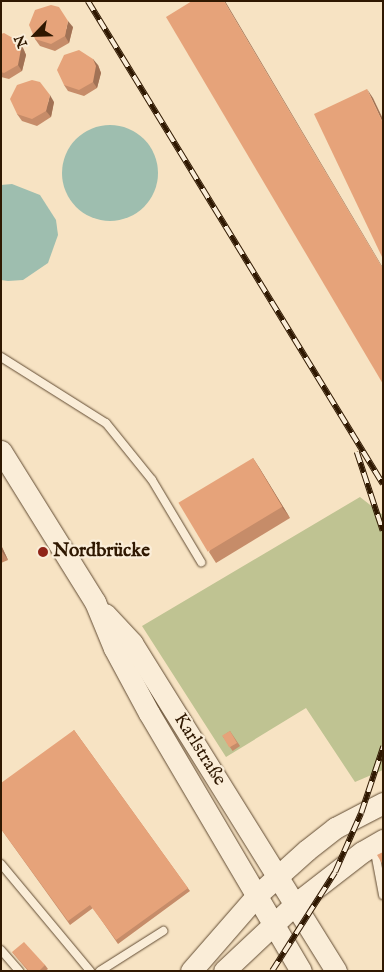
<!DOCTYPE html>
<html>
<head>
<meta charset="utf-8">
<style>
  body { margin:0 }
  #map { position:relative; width:384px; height:972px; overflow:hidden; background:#f7e3c3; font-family:"IM FELL English",serif }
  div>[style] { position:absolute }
  .green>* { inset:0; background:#bfc392 }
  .water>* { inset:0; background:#9ebeaf }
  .round { border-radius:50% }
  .roads { filter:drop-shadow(0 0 1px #614b32) drop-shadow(0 0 1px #614b32) }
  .lane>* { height:8px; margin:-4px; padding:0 4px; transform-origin:4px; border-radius:4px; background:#faedd8 }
  .secondary>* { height:21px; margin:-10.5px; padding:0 10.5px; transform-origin:10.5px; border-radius:10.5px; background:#faedd8 }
  .rail>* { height:5.5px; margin-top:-2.75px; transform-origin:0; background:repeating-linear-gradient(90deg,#faedd8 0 11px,#2f1801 0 22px); box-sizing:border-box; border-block:1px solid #2f1801 }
  .wall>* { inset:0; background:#c68c69; transform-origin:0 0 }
  .shaded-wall>* { inset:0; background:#a17255 }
  .building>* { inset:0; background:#e6a37a; transform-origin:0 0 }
  .dots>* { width:14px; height:14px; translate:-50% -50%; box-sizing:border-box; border:2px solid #faedd8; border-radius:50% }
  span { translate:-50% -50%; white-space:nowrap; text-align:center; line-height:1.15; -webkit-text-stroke:4.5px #faedd8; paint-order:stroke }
  .poi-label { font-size:19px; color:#2f1801; font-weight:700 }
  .left { translate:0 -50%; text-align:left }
  .street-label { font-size:19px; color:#2f1801 }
  .frame { position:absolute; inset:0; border:2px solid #2f1801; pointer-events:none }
  .north { position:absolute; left:10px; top:10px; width:50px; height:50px; -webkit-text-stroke:4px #faedd8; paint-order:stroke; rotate:246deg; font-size:14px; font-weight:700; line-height:20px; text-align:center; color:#2f1801 }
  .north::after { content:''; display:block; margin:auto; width:18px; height:22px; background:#2f1801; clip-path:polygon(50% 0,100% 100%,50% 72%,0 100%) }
</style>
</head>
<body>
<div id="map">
  <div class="green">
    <i style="clip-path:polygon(360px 497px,383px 515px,383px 770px,355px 782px,306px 708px,226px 757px,142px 626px)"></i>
  </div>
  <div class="water">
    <i class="round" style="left:62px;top:125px;width:96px;height:96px"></i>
    <i style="clip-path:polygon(12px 184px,40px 195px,56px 220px,58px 235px,48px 263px,23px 280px,8px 281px,1px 280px,1px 185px)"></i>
  </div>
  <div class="roads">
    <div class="lane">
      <i style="left:1px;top:357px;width:124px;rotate:32.2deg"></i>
      <i style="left:106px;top:423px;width:73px;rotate:51.1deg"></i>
      <i style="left:152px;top:480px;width:96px;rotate:59.1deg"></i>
      <i style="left:374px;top:847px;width:49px;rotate:79.4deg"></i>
      <i style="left:1px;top:864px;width:139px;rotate:50.2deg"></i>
      <i style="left:1px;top:950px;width:28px;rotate:49deg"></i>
      <i style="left:100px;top:971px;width:75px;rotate:-32.4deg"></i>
    </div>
    <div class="secondary">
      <i style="left:1px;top:451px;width:178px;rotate:58.1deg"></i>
      <i style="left:95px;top:602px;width:50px;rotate:67.6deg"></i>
      <i style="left:114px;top:648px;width:74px;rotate:61.7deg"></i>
      <i style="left:149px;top:713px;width:299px;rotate:59.5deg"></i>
      <i style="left:105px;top:614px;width:40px;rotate:47deg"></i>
      <i style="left:132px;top:643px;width:386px;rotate:58.1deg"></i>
      <i style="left:191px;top:971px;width:101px;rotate:-49deg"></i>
      <i style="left:257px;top:895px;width:67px;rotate:-42deg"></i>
      <i style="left:307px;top:850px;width:36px;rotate:-38deg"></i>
      <i style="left:335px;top:828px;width:54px;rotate:-27.5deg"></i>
      <i style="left:224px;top:971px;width:98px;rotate:-43.3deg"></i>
      <i style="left:295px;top:904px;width:85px;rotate:-37.8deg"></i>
      <i style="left:362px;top:852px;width:24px;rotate:-30deg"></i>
    </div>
  </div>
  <div class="rail">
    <i style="left:88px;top:1px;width:566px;rotate:58.58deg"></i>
    <i style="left:357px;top:452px;width:83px;rotate:71.8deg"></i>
    <i style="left:272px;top:971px;width:117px;rotate:-57.5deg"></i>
    <i style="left:335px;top:872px;width:64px;rotate:-66.2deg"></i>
    <i style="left:361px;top:813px;width:70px;rotate:-71.6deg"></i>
  </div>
  <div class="wall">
    <i style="clip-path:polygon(73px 27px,69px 43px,55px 51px,40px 46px,35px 39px)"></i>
    <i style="clip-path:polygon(1px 34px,23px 48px,26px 55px,22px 71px,9px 79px,1px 77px)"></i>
    <i style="clip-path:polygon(98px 65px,101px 73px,97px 88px,84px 96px,68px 91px,64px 85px)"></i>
    <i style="clip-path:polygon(54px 102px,51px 117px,37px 126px,22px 121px,17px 114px)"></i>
    <i style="clip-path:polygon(253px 458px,260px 469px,290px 518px,216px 563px,209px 552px)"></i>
    <i style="clip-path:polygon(1px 545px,8px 560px,1px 563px)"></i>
    <i style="clip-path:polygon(74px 730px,190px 891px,118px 944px,93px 908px,70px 925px,1px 829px)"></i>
    <i style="left:230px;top:731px;width:18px;height:9px;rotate:56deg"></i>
    <i style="clip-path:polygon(12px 952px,45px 965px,48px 969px,45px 971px,28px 971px)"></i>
  </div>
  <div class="shaded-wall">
    <i style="clip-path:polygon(224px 1px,225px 1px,383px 268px,383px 269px)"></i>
    <i style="clip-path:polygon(68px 21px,73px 27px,69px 43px,65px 36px)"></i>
    <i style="clip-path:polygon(18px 41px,23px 48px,26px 55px,22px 71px,18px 65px)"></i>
    <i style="clip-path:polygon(93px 59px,98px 65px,101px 73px,97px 88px,93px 82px)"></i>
    <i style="clip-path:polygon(367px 89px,373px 98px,383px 119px,383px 123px)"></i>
    <i style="clip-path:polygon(50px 95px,54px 102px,51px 117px,46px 111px)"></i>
    <i style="clip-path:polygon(253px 458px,260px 469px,290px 518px,282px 507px)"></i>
    <i style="clip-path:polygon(1px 545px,8px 560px,1px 550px)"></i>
  </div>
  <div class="building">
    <i style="clip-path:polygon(192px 1px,224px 1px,383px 269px,383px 384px,166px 17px)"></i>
    <i style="clip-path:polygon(51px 5px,59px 7px,68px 21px,65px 36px,51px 44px,35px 39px,29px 25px,35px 10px)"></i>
    <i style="clip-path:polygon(4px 33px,18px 41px,21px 49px,18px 65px,4px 73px,1px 72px,1px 34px)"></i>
    <i style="clip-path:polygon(79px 50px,93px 59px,96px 66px,93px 82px,79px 90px,64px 85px,57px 70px,64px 55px)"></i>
    <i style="clip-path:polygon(32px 80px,40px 82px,50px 95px,46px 111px,32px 119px,17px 114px,10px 99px,17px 85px)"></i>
    <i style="clip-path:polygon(367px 89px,383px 123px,383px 259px,314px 114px)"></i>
    <i style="left:253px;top:458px;width:57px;height:87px;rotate:59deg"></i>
    <i style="clip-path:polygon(74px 730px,188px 888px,116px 940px,90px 905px,68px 921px,1px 829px,1px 783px)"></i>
    <i style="left:230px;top:731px;width:14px;height:9px;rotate:60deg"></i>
    <i style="clip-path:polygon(383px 852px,383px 865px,377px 855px)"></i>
    <i style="clip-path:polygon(24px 942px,45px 965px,39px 971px,29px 971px,12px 952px)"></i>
  </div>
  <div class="dots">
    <i style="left:43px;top:552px;background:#8f2418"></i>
  </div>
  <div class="poi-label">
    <span class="left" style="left:53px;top:552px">Nordbrücke</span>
  </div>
  <div class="street-label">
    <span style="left:199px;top:750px;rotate:58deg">Karlstraße</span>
  </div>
  <div class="frame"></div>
  <div class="north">N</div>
</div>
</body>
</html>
